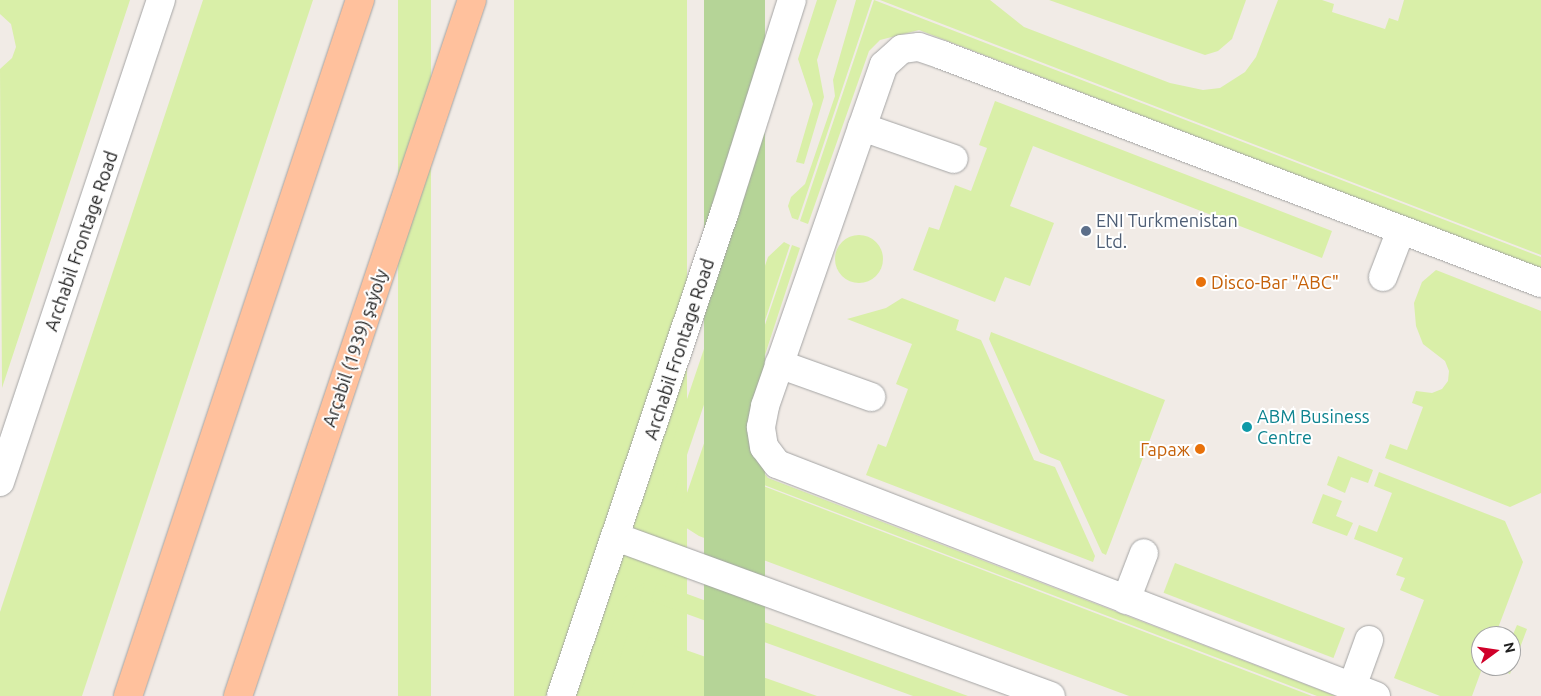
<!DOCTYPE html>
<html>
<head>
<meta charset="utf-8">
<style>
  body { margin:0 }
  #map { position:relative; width:1541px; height:696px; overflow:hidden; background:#f1ebe6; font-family:Ubuntu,sans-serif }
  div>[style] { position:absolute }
  .grass>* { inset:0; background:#d9efa8; transform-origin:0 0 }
  .round { border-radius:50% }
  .forest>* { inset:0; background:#b5d497; transform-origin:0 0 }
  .roads { filter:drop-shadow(0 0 1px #a4a4a4) drop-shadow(0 0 1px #a4a4a4) }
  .minor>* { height:28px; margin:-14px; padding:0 14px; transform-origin:14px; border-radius:14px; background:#fff }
  .major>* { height:28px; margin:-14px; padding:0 14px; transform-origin:14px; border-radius:14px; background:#ffc19d }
  .dots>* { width:14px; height:14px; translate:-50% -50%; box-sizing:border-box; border:2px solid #fff; border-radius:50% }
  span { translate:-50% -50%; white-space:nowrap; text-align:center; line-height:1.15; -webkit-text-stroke:4px #fff; paint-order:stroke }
  .service-label { font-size:18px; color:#4e5e75 }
  .left { translate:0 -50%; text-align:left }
  .street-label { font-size:18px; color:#202020 }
  .food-label { font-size:18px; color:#c56008 }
  .right { translate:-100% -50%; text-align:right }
  .culture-label { font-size:18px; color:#0d838f }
  .north { position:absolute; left:1471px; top:626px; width:50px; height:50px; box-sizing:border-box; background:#fff; border:1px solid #a6a6a6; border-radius:50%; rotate:76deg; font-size:14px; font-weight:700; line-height:20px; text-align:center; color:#202020 }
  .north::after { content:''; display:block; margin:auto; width:18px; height:22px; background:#d00029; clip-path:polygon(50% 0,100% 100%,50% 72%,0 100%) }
</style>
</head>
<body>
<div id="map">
  <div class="grass">
    <i style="clip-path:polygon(0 0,130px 0,2px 388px,0 69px,12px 58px,16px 47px,11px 24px,0 14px)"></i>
    <i style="clip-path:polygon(203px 0,313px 0,82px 696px,0 696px,0 612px)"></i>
    <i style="left:398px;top:0;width:33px;height:733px"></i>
    <i style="left:514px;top:0;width:173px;height:733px"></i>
    <i style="clip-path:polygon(817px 0,837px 0,817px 60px,824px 97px,804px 164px,796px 162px,813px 104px,798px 59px)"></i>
    <i style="clip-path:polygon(856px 0,872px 0,798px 220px,792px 218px,788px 206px,791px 197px,805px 184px,835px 96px,833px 80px)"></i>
    <i style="clip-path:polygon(874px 0,1541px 257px,1541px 269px,919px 30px,880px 40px,869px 51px,808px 224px,800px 221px)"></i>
    <i style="clip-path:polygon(880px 0,990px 0,1024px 27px,1170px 83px,1203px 90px,1220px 88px,1245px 72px,1256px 57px,1278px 0,1322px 0,1334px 4px,1332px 12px,1385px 29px,1389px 18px,1398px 21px,1404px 0,1541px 0,1541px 255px)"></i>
    <i style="clip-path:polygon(1049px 0,1246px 0,1232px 39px,1218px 51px,1205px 55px)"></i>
    <i style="clip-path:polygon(995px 101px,1332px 231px,1322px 258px,1033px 146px,1010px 206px,1054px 223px,1030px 286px,1005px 277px,995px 302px,913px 270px,929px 227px,939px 230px,955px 185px,971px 191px,987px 148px,979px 145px)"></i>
    <i class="round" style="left:835px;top:235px;width:48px;height:48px"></i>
    <i style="clip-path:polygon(784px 242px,790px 245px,716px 468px,1312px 696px,1129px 696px,699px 536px,677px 522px,768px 257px)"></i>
    <i style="clip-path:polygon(792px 245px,800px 248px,740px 431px,743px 447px,768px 478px,1336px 696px,1317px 696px,717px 467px)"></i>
    <i style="clip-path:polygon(1436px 270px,1541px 311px,1541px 493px,1510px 507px,1385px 458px,1390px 444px,1407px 450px,1423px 407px,1412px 403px,1416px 391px,1432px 393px,1442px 389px,1448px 381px,1449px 371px,1445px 361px,1423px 344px,1416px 326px,1414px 303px,1422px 282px)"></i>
    <i style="clip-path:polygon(902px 298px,959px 320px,956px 330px,981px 340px,1034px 460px,1055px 467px,1095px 556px,1093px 562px,866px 475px,878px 444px,886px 447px,908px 389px,896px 384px,912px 344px,847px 319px,886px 308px)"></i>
    <i style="clip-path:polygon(734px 316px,669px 508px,663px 470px,705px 346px)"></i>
    <i style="clip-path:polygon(991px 332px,1165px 400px,1106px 555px,1102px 553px,1060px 461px,1040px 453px,989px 339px)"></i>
    <i style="clip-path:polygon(1338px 456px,1373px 470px,1368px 483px,1351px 477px,1345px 493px,1327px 485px)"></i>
    <i style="clip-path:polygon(1379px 472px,1505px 521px,1523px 562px,1495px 636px,1481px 636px,1483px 666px,1472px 696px,1440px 696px,1394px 678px,1424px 600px,1400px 590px,1405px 578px,1396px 575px,1403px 558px,1354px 539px,1359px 525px,1377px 532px,1392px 493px,1374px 486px)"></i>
    <i style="clip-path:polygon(1323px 494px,1342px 501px,1336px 516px,1353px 523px,1347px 536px,1312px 523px)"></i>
    <i style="left:1175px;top:563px;width:182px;height:32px;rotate:21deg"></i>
    <i style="clip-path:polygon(645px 583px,607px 696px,589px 696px,620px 603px,632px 590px)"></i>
    <i style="clip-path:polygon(657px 583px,968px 696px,913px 696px,651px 601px)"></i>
    <i style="clip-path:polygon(1517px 625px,1527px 629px,1510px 674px,1500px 670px,1501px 666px,1511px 666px,1511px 639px)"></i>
    <i style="clip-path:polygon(649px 637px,817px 696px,630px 696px)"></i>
  </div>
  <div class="forest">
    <i style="left:704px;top:0;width:61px;height:734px"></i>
  </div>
  <div class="roads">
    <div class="minor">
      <i style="left:862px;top:127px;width:97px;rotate:19.2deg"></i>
      <i style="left:1383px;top:277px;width:50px;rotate:-69deg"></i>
      <i style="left:779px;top:364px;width:98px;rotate:19.7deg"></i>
      <i style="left:0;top:482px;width:508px;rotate:-71.53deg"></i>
      <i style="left:616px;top:537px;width:463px;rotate:20.1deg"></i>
      <i style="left:1126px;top:600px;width:50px;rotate:-69deg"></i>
      <i style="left:1352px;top:687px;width:50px;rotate:-70.1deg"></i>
      <i style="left:561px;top:696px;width:512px;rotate:-71.32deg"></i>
      <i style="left:725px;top:211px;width:221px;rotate:-72.4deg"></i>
      <i style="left:1376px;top:696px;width:642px;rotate:-158.83deg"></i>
      <i style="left:777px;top:464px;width:21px;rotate:-127deg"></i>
      <i style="left:764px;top:447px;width:20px;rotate:-99deg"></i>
      <i style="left:761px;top:427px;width:21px;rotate:-79deg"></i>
      <i style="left:765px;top:406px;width:361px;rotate:-70.8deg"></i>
      <i style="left:884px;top:65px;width:24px;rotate:-42deg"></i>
      <i style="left:902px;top:49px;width:17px;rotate:-7deg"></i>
      <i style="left:919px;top:47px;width:24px;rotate:19deg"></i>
      <i style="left:942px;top:55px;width:641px;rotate:20.84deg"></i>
    </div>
    <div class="major">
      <i style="left:128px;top:696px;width:734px;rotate:-71.57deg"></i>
      <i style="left:238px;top:696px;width:734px;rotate:-71.42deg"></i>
    </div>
  </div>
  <div class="dots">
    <i style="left:1086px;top:231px;background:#5c6f8a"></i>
    <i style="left:1201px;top:282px;background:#e8710a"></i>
    <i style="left:1247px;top:427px;background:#0f9aa8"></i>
    <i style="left:1200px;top:449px;background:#e8710a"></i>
  </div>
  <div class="service-label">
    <span class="left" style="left:1096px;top:231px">ENI Turkmenistan<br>Ltd.</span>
  </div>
  <div class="street-label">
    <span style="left:81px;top:241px;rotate:-71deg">Archabil Frontage Road</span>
    <span style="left:355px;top:348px;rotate:-71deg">Arçabil (1939) şaýoly</span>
    <span style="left:679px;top:349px;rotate:-72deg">Archabil Frontage Road</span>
  </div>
  <div class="food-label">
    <span class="left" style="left:1211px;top:282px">Disco-Bar "ABC"</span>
    <span class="right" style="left:1190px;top:449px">Гараж</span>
  </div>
  <div class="culture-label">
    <span class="left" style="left:1257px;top:427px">ABM Business<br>Centre</span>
  </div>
  <div class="north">N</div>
</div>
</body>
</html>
